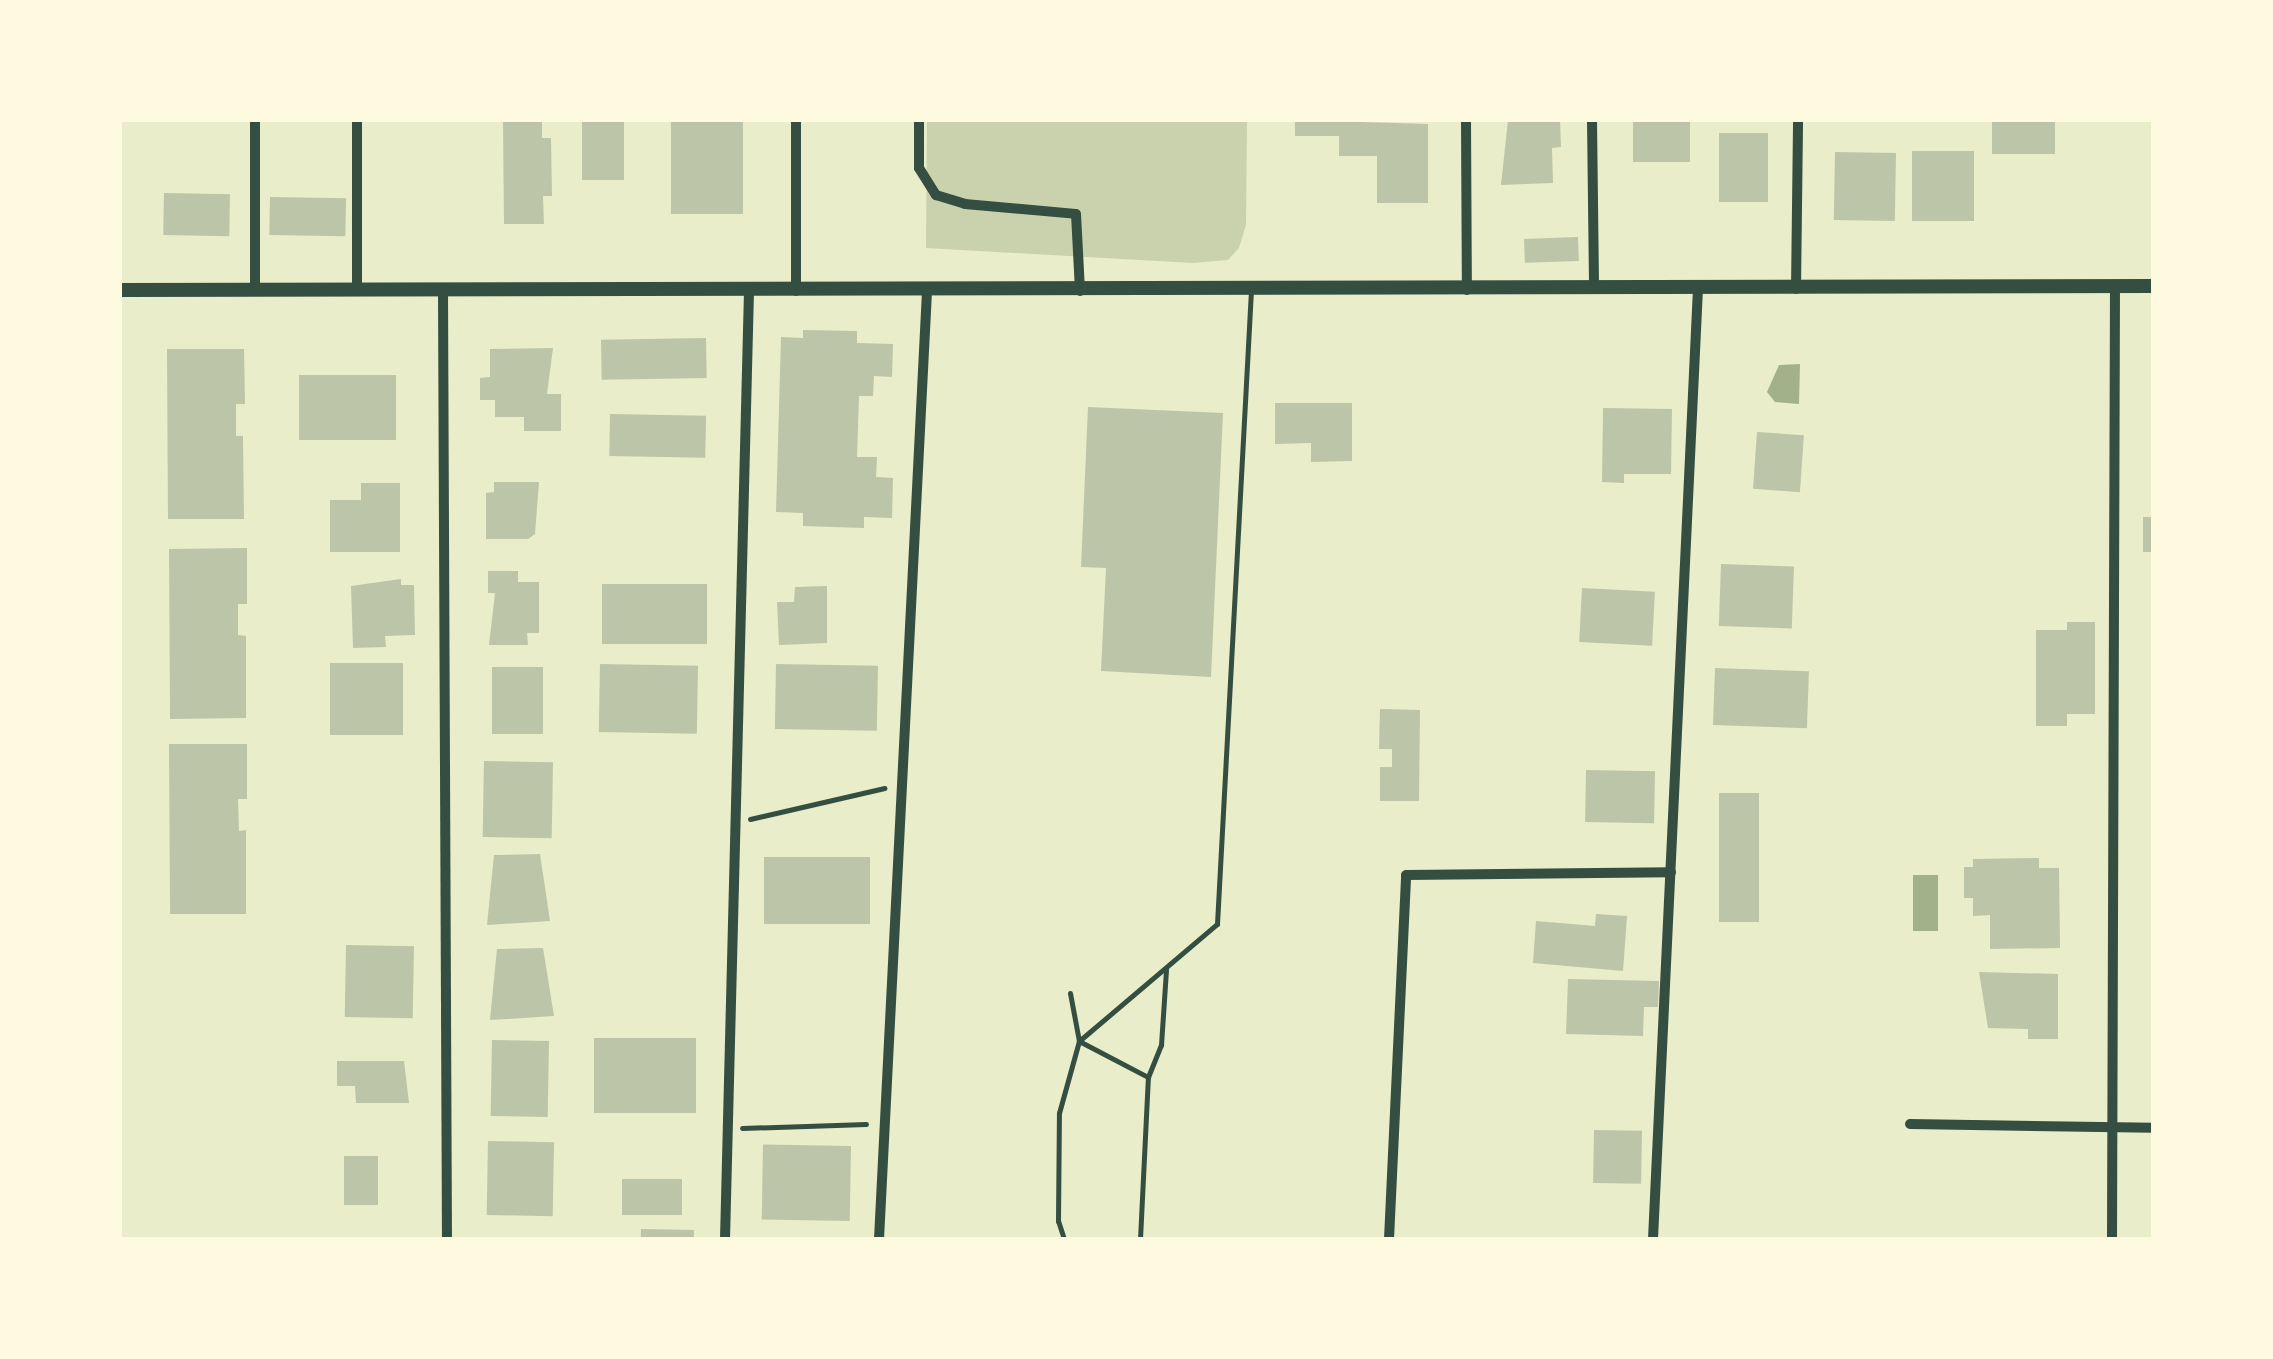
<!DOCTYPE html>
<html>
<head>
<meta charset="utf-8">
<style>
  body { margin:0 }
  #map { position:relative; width:2273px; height:1359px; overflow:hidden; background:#e9edc9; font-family:Quicksand,sans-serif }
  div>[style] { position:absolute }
  .green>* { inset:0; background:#cad2ad }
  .water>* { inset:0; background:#a3b18a; transform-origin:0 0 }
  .building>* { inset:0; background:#bcc5a7; transform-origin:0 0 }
  .path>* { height:5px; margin:-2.5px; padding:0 2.5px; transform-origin:2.5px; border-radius:2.5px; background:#344e41 }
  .service>* { height:5px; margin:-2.5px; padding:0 2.5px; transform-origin:2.5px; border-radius:2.5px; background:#344e41 }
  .minor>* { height:10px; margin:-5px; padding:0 5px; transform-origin:5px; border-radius:5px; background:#344e41 }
  .tertiary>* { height:14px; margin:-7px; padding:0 7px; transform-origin:7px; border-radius:7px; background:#344e41 }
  span { translate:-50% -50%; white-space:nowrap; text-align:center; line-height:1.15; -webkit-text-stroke:9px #fefae0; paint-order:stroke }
  .frame { position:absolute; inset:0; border:122px solid #fefae0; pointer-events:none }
</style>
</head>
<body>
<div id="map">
  <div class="green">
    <i style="clip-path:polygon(927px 120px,1247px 120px,1246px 225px,1239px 248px,1228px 260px,1193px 263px,926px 248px)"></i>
  </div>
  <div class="water">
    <i style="clip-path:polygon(1800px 364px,1799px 404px,1775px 402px,1767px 392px,1779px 365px)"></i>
    <i style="left:1913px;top:875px;width:25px;height:56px"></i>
  </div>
  <div class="building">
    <i style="clip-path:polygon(503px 120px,542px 120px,542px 138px,551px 138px,552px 196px,543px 196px,544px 224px,504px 224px)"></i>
    <i style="left:582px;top:120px;width:42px;height:60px"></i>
    <i style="left:671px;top:120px;width:72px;height:94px"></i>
    <i style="clip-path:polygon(1295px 120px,1428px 124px,1428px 203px,1377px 203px,1377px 156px,1339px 156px,1339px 136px,1295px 136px)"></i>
    <i style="clip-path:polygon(1508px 120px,1560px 120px,1561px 147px,1552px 148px,1553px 183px,1501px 185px)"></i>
    <i style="left:1633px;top:120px;width:57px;height:42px"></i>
    <i style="left:1992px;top:120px;width:63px;height:34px"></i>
    <i style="left:1719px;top:133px;width:49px;height:69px"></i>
    <i style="left:1912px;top:151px;width:62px;height:70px"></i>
    <i style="left:1835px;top:152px;width:61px;height:68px;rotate:1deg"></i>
    <i style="left:164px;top:193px;width:66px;height:42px;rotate:1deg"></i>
    <i style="left:270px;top:197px;width:76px;height:38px;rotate:1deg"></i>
    <i style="left:1578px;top:237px;width:24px;height:54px;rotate:88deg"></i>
    <i style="clip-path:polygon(803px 330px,857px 331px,857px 343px,893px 344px,892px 377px,874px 376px,873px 396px,859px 396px,857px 457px,877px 457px,876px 477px,893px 478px,892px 518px,864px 517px,864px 528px,803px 526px,803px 513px,776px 512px,781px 337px,803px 338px)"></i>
    <i style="left:706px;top:338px;width:40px;height:105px;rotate:89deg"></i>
    <i style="clip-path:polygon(553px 348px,547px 394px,561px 394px,561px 431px,524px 431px,524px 417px,495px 417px,495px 400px,480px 400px,480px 378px,490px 377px,490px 349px)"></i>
    <i style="clip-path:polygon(167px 349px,244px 349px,245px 404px,236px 404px,236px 436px,243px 436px,244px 519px,168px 519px)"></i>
    <i style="left:396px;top:375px;width:65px;height:97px;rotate:90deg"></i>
    <i style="clip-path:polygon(1275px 403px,1352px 403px,1352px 461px,1311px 462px,1311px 443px,1275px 444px)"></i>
    <i style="clip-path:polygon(1088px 407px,1223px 413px,1211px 677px,1101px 671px,1106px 568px,1081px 567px)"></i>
    <i style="clip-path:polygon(1603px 408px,1672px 409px,1671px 474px,1624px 474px,1624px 483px,1602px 482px)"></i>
    <i style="left:610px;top:414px;width:96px;height:42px;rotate:1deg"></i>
    <i style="left:1757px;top:432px;width:47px;height:57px;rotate:4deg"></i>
    <i style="clip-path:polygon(494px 482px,539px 482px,535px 534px,528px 539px,486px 539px,486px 493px,494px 492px)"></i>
    <i style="clip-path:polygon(361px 483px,400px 483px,400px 552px,330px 552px,330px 500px,361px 500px)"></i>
    <i style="left:2143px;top:517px;width:10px;height:35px"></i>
    <i style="clip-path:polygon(247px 548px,247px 604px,238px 604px,238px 635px,246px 636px,246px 718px,170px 719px,169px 549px)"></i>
    <i style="left:1721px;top:564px;width:73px;height:62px;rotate:2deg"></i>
    <i style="clip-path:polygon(488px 571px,518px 571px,518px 582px,539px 582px,539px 633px,527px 633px,528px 645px,489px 645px,495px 593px,488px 593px)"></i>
    <i style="clip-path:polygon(401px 579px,401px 585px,414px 585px,415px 635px,385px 636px,386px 647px,353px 648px,351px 586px)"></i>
    <i style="left:602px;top:584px;width:105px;height:60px"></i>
    <i style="clip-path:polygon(827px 586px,827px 643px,779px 645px,777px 602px,794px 602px,795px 587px)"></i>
    <i style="left:1582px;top:588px;width:73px;height:54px;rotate:3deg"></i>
    <i style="clip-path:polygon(2067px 622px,2095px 622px,2095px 714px,2067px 714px,2067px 726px,2036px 726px,2036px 630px,2067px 630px)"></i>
    <i style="left:330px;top:663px;width:73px;height:72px"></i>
    <i style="left:600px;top:664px;width:98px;height:68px;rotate:1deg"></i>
    <i style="left:776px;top:664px;width:102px;height:65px;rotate:1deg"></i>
    <i style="left:543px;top:667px;width:67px;height:51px;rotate:90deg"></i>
    <i style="left:1715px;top:668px;width:94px;height:57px;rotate:2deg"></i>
    <i style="clip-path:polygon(1380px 709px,1420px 710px,1419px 801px,1380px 801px,1380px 767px,1392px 767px,1392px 749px,1379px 749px)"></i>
    <i style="clip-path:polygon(169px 744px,247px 744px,247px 799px,238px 799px,239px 831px,246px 830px,246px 914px,170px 914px)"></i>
    <i style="left:484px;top:761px;width:69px;height:76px;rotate:1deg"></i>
    <i style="left:1586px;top:770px;width:69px;height:52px;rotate:1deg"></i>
    <i style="left:1719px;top:793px;width:40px;height:129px"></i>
    <i style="clip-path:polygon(540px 854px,550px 921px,487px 925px,494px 855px)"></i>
    <i style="left:764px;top:857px;width:106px;height:67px"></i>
    <i style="clip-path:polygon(2039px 858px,2039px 868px,2059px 868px,2060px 948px,1990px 949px,1990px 915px,1973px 916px,1973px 898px,1964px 898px,1964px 867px,1973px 867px,1973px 859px)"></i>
    <i style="clip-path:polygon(1596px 914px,1627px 916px,1623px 971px,1533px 963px,1536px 921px,1595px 926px)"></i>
    <i style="left:346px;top:945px;width:68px;height:72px;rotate:1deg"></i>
    <i style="clip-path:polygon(543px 948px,554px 1016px,490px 1020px,497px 949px)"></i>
    <i style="clip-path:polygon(1979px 972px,2058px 974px,2058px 1039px,2028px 1039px,2028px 1029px,1988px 1028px)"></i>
    <i style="clip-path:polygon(1568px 979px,1659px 981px,1658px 1007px,1644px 1007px,1643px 1036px,1566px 1034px)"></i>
    <i style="left:594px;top:1038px;width:102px;height:75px"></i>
    <i style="left:492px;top:1040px;width:57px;height:76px;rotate:1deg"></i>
    <i style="clip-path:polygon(337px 1061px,404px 1061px,409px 1103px,356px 1103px,355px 1086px,337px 1086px)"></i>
    <i style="left:1594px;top:1130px;width:48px;height:53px;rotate:1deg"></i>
    <i style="left:488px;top:1141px;width:66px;height:74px;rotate:1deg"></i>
    <i style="left:851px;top:1146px;width:75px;height:88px;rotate:91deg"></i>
    <i style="left:344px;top:1156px;width:34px;height:49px"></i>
    <i style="left:622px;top:1179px;width:60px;height:36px"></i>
    <i style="left:641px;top:1229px;width:53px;height:10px;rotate:1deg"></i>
  </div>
  <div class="path">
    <i style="left:750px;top:819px;width:138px;rotate:-13deg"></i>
    <i style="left:742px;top:1128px;width:124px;rotate:-1.8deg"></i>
  </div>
  <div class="service">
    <i style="left:1070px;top:993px;width:49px;rotate:79.4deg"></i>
    <i style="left:1079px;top:1041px;width:78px;rotate:27.6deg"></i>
    <i style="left:1064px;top:1239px;width:19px;rotate:-108deg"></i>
    <i style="left:1058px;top:1221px;width:108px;rotate:-89.5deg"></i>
    <i style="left:1059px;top:1113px;width:75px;rotate:-74.5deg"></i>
    <i style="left:1079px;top:1041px;width:181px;rotate:-40.3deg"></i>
    <i style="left:1217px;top:924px;width:634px;rotate:-86.93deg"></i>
    <i style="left:1140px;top:1239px;width:162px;rotate:-87.2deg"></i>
    <i style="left:1148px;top:1077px;width:35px;rotate:-68deg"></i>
    <i style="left:1161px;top:1045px;width:76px;rotate:-86.2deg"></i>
  </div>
  <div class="minor">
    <i style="left:255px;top:120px;width:170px;rotate:90deg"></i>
    <i style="left:796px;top:120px;width:171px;rotate:90deg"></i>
    <i style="left:919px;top:120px;width:48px;rotate:90deg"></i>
    <i style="left:919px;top:168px;width:32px;rotate:58deg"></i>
    <i style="left:936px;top:195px;width:30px;rotate:17deg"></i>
    <i style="left:965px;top:204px;width:111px;rotate:5.1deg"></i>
    <i style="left:1076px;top:214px;width:77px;rotate:87deg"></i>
    <i style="left:1466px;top:120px;width:170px;rotate:89.7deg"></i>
    <i style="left:1592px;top:120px;width:169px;rotate:89.3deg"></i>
    <i style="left:1796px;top:289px;width:169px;rotate:-89.3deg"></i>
    <i style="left:357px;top:290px;width:170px;rotate:-90deg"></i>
    <i style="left:443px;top:291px;width:948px;rotate:89.76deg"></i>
    <i style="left:1910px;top:1124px;width:243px;rotate:0.9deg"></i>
    <i style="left:725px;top:1239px;width:948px;rotate:-88.55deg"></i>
    <i style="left:879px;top:1239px;width:949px;rotate:-87.1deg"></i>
    <i style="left:1389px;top:1239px;width:364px;rotate:-87.3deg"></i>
    <i style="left:1406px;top:875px;width:265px;rotate:-0.6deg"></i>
    <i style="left:1653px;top:1239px;width:951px;rotate:-87.29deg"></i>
    <i style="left:2112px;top:1239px;width:953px;rotate:-89.82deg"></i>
  </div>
  <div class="tertiary">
    <i style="left:120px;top:290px;width:2033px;rotate:-0.11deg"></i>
  </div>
  <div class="frame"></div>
</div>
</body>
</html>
